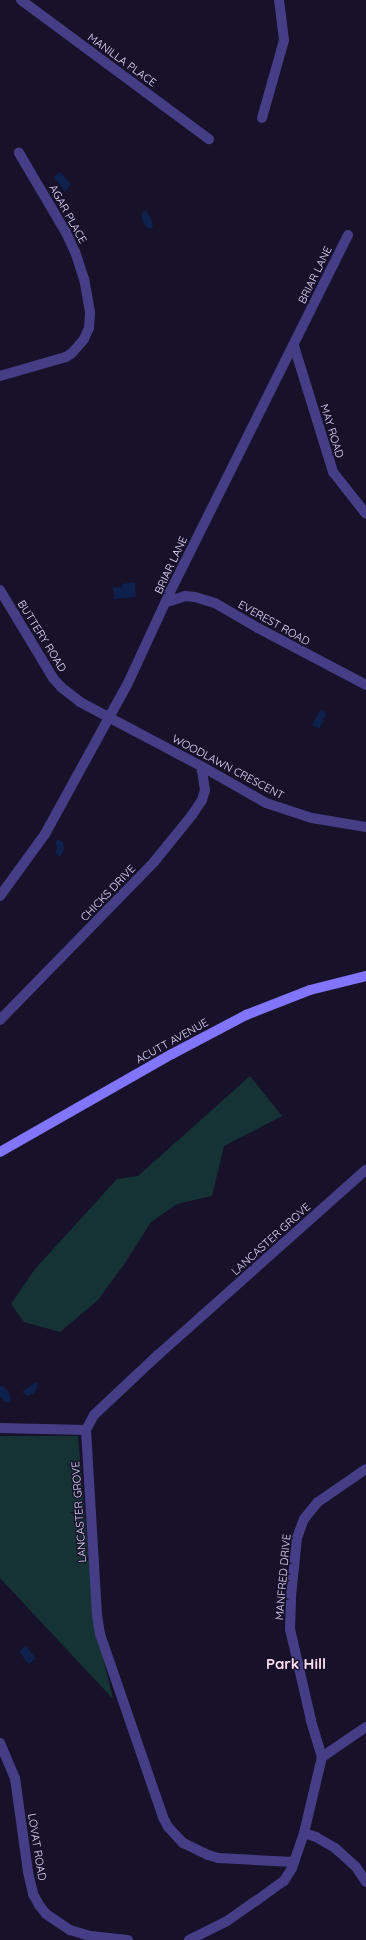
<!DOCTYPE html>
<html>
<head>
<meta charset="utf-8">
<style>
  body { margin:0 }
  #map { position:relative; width:366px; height:1940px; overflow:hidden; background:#17112a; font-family:Quicksand,sans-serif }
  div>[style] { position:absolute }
  .green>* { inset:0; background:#153334 }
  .water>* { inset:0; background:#0e214c; transform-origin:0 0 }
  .street>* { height:10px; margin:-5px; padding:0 5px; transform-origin:5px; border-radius:5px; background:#453e87 }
  .secondary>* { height:10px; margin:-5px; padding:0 5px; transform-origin:5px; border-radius:5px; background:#8175fb }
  span { translate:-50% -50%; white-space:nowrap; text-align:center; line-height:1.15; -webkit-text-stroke:3px #17112a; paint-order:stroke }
  .street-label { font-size:11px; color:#e1dbfe }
  .district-label { font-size:15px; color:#feddf0; font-weight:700 }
</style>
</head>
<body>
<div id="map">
  <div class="green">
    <i style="clip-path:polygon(250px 1076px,282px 1116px,224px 1146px,212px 1196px,177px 1204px,151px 1222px,125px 1263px,98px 1300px,60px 1332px,24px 1322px,11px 1304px,35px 1269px,117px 1179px,138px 1176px)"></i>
    <i style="clip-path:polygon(0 1436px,78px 1436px,94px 1620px,113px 1699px,0 1578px)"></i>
  </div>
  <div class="water">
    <i style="clip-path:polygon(60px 172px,71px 184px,65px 192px,54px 177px)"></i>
    <i style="clip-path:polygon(144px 211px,147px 211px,153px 224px,152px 228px,147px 228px,143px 222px,141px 216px)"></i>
    <i style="clip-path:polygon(135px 582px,136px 597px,114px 599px,113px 588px,122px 587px,122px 584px)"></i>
    <i style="clip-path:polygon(322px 710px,325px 712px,326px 716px,319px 729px,312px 725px,319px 712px)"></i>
    <i style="clip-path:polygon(58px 839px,63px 842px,64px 849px,60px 857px,56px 853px,57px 847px,55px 843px)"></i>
    <i style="clip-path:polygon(36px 1382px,38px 1386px,34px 1393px,27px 1396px,23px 1393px,23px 1391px)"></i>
    <i style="clip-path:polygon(2px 1385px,9px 1392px,11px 1400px,6px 1403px,0 1397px,0 1387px)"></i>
    <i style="left:26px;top:1646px;width:16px;height:9px;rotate:52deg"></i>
  </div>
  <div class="street">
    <i style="left:21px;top:0;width:234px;rotate:36.5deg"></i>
    <i style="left:262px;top:118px;width:81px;rotate:-74.2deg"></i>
    <i style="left:284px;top:40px;width:40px;rotate:-97.1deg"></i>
    <i style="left:294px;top:346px;width:132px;rotate:72.8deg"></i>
    <i style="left:333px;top:472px;width:53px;rotate:51.8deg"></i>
    <i style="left:0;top:376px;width:69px;rotate:-16.1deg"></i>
    <i style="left:66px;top:357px;width:7px;rotate:-34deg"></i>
    <i style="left:72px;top:353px;width:18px;rotate:-49deg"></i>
    <i style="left:84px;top:339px;width:12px;rotate:-66deg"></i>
    <i style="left:89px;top:328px;width:16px;rotate:-86deg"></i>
    <i style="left:90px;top:312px;width:34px;rotate:-100deg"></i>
    <i style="left:84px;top:279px;width:28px;rotate:-108deg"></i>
    <i style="left:75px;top:252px;width:23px;rotate:-115deg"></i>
    <i style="left:65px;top:231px;width:91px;rotate:-120.5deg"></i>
    <i style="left:0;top:590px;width:103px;rotate:58.9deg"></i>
    <i style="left:53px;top:678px;width:12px;rotate:48deg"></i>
    <i style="left:61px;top:687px;width:24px;rotate:38deg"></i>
    <i style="left:80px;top:702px;width:137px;rotate:27.9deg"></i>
    <i style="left:201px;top:766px;width:75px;rotate:29.6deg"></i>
    <i style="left:266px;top:803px;width:48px;rotate:18.1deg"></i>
    <i style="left:312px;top:818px;width:55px;rotate:9.5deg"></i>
    <i style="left:167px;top:602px;width:19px;rotate:-18deg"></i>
    <i style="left:185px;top:596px;width:10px;rotate:6deg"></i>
    <i style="left:195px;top:597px;width:21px;rotate:17deg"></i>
    <i style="left:215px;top:603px;width:50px;rotate:30.2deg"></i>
    <i style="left:258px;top:628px;width:122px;rotate:27.8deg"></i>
    <i style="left:0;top:896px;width:77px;rotate:-54deg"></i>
    <i style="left:45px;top:834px;width:172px;rotate:-61.2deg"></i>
    <i style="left:128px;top:683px;width:100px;rotate:-65.2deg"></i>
    <i style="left:170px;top:592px;width:399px;rotate:-63.5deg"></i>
    <i style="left:0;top:1020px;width:221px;rotate:-45.7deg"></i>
    <i style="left:154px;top:862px;width:60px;rotate:-51deg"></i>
    <i style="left:192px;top:815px;width:18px;rotate:-56deg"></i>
    <i style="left:202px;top:800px;width:10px;rotate:-73deg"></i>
    <i style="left:205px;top:790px;width:24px;rotate:-99deg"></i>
    <i style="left:0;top:1428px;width:86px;rotate:1.3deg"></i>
    <i style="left:0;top:1743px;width:38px;rotate:67deg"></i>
    <i style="left:15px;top:1778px;width:95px;rotate:82.1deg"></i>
    <i style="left:28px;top:1872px;width:23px;rotate:77deg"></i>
    <i style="left:33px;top:1894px;width:13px;rotate:61deg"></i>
    <i style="left:39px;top:1905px;width:11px;rotate:52deg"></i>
    <i style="left:46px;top:1914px;width:29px;rotate:34deg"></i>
    <i style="left:70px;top:1930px;width:21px;rotate:17deg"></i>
    <i style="left:90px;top:1936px;width:38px;rotate:6deg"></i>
    <i style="left:322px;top:1757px;width:53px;rotate:-34.3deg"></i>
    <i style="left:304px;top:1833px;width:13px;rotate:18deg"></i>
    <i style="left:316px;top:1837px;width:22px;rotate:30deg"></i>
    <i style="left:335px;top:1848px;width:28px;rotate:42deg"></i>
    <i style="left:356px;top:1867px;width:18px;rotate:56deg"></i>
    <i style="left:294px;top:1862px;width:76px;rotate:-177deg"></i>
    <i style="left:218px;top:1858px;width:10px;rotate:-163deg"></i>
    <i style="left:208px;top:1855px;width:28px;rotate:-154deg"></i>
    <i style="left:183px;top:1843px;width:22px;rotate:-133deg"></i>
    <i style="left:168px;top:1827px;width:11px;rotate:-117deg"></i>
    <i style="left:163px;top:1817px;width:194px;rotate:-109deg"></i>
    <i style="left:100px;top:1634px;width:19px;rotate:-99deg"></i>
    <i style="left:97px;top:1615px;width:185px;rotate:-93.4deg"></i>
    <i style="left:86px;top:1430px;width:17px;rotate:-62deg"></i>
    <i style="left:94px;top:1415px;width:88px;rotate:-43.2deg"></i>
    <i style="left:158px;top:1355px;width:278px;rotate:-41.7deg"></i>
    <i style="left:189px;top:1940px;width:42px;rotate:-26.6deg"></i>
    <i style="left:227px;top:1921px;width:35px;rotate:-35deg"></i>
    <i style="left:256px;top:1901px;width:34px;rotate:-36deg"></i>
    <i style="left:284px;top:1881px;width:15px;rotate:-58deg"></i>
    <i style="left:292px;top:1868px;width:37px;rotate:-71deg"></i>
    <i style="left:304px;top:1833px;width:78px;rotate:-76.7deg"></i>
    <i style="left:322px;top:1757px;width:39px;rotate:-107deg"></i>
    <i style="left:311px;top:1720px;width:93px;rotate:-103deg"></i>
    <i style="left:290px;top:1629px;width:33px;rotate:-88deg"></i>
    <i style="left:291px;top:1596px;width:58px;rotate:-84.1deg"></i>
    <i style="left:297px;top:1538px;width:20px;rotate:-70deg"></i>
    <i style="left:304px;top:1519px;width:22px;rotate:-51deg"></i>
    <i style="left:318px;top:1502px;width:58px;rotate:-34.5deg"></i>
  </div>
  <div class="secondary">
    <i style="left:0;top:1152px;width:198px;rotate:-29.7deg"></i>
    <i style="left:172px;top:1054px;width:84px;rotate:-27.8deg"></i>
    <i style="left:246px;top:1015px;width:69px;rotate:-21.3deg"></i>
    <i style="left:310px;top:990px;width:58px;rotate:-14deg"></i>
  </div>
  <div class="street-label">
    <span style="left:122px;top:60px;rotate:36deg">MANILLA PLACE</span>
    <span style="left:68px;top:214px;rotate:61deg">AGAR PLACE</span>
    <span style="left:315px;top:275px;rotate:-64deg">BRIAR LANE</span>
    <span style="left:332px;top:431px;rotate:73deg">MAY ROAD</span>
    <span style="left:171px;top:565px;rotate:-65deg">BRIAR LANE</span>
    <span style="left:274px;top:623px;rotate:29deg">EVEREST ROAD</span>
    <span style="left:42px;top:636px;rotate:58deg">BUTTERY ROAD</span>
    <span style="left:228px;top:767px;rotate:28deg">WOODLAWN CRESCENT</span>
    <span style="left:108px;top:893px;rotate:-46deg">CHICKS DRIVE</span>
    <span style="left:172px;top:1041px;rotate:-29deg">ACUTT AVENUE</span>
    <span style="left:271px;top:1239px;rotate:-42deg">LANCASTER GROVE</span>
    <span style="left:79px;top:1512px;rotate:-94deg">LANCASTER GROVE</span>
    <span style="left:283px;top:1577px;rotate:-85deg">MANFRED DRIVE</span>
    <span style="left:37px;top:1847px;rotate:81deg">LOVAT ROAD</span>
  </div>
  <div class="district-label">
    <span style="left:296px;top:1664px">Park Hill</span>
  </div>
</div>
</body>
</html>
